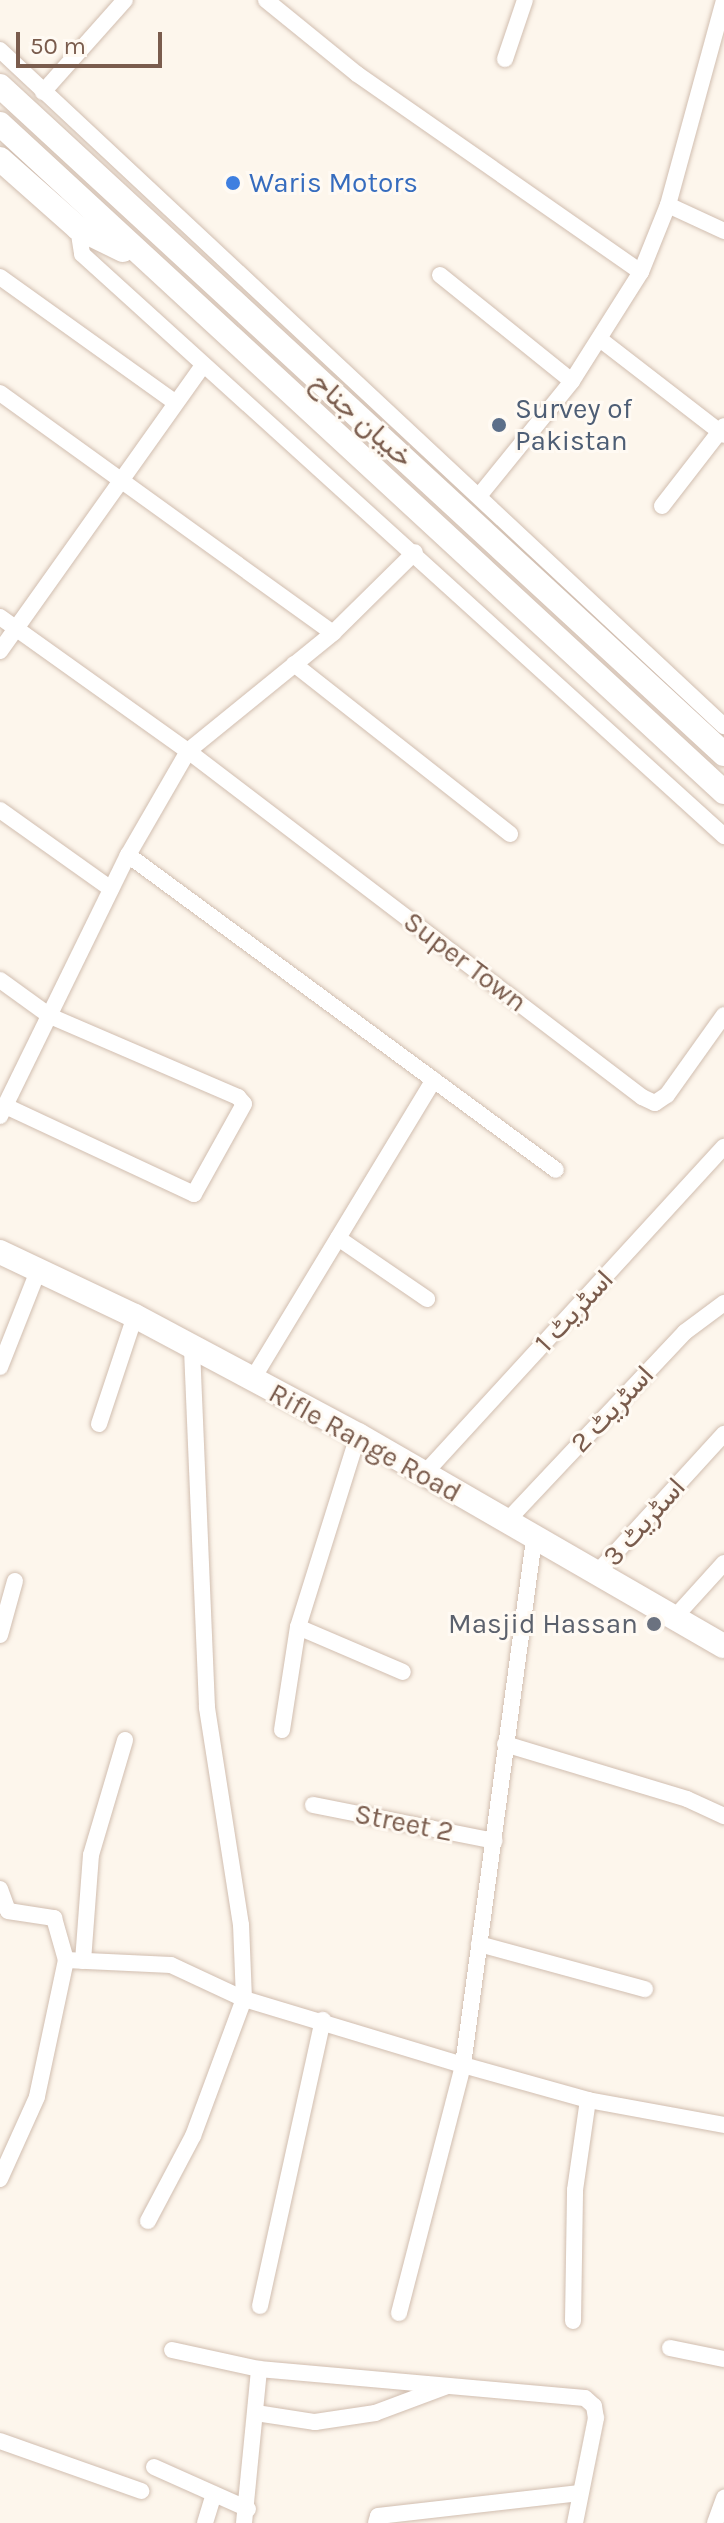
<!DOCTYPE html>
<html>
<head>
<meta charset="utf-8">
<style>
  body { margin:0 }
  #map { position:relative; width:724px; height:2523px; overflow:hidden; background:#fdf6ec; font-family:Karla,Vazirmatn,sans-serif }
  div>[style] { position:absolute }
  .roads { filter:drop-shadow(0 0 2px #d1beb0) drop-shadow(0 0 2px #d1beb0) }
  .street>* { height:16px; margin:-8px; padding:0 8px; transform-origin:8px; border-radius:8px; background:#fff }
  .secondary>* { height:24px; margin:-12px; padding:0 12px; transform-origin:12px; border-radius:12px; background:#fff }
  .dots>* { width:22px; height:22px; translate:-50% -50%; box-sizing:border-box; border:4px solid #fffaf3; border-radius:50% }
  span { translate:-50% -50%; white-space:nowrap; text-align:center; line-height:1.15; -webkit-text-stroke:6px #fffaf3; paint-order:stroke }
  .shop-label { font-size:28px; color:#366cbe }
  .left { translate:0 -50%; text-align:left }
  .service-label { font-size:28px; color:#4e5e75 }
  .street-label { font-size:28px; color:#7a5c4d }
  .worship-label { font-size:28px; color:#5b616d }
  .right { translate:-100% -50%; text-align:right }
  .scale { position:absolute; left:16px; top:32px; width:146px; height:36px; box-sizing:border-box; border:4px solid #7a5c4d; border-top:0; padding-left:10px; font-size:24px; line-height:28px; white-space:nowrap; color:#7a5c4d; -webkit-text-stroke:6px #fffaf3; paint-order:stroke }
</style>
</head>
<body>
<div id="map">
  <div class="roads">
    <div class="street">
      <i style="left:266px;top:0;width:117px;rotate:39.1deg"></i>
      <i style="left:357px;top:74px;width:346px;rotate:34.9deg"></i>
      <i style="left:0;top:50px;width:991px;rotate:43.04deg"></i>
      <i style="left:505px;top:59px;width:62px;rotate:-71.3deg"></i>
      <i style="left:43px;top:92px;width:123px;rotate:-48.3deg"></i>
      <i style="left:668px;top:205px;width:62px;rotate:24.9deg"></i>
      <i style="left:78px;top:228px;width:26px;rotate:81deg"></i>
      <i style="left:82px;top:254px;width:867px;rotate:42.19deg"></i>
      <i style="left:440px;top:275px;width:169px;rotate:38.8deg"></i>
      <i style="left:0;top:277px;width:213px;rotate:35.6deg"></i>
      <i style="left:601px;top:340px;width:155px;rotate:37.7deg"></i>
      <i style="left:0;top:393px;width:410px;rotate:35.8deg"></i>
      <i style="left:479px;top:496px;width:148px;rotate:-51deg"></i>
      <i style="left:572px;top:381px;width:129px;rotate:-57.7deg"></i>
      <i style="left:641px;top:272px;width:72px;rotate:-68.1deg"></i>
      <i style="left:668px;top:205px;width:213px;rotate:-74.7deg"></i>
      <i style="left:662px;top:506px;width:101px;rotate:-52.2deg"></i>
      <i style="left:0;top:617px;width:231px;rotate:35.5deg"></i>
      <i style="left:188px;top:751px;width:571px;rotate:37.31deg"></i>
      <i style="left:642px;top:1097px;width:14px;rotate:25deg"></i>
      <i style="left:655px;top:1103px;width:14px;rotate:-34deg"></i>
      <i style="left:667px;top:1095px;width:98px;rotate:-54.5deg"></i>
      <i style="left:0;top:651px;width:351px;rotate:-54.6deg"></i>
      <i style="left:294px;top:664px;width:275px;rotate:38.2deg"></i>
      <i style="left:0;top:810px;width:136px;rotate:35.4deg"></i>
      <i style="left:128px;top:855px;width:531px;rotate:36.35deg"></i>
      <i style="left:0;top:980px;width:62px;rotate:35.8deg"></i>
      <i style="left:50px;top:1016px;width:205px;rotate:23.3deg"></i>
      <i style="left:238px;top:1097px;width:9px;rotate:49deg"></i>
      <i style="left:244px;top:1104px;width:103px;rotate:119.1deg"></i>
      <i style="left:194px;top:1194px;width:208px;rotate:-155deg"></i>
      <i style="left:0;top:1116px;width:291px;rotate:-63.9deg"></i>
      <i style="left:128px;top:855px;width:120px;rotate:-60deg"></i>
      <i style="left:188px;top:751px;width:187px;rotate:-39.1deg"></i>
      <i style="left:333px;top:633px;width:115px;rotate:-44.6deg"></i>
      <i style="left:338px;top:1238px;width:108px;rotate:34.4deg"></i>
      <i style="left:0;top:1367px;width:103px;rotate:-68.4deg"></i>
      <i style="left:252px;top:1380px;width:351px;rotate:-58.8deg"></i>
      <i style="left:99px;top:1424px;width:114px;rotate:-71.6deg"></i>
      <i style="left:424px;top:1474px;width:444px;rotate:-47.5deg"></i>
      <i style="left:506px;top:1522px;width:261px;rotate:-46.7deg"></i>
      <i style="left:685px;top:1332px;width:49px;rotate:-36.6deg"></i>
      <i style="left:596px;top:1574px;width:190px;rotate:-47.6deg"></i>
      <i style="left:675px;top:1617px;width:73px;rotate:-47.8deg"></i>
      <i style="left:298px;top:1627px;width:114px;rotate:23.2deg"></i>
      <i style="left:0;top:1635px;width:56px;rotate:-74.5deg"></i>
      <i style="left:282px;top:1730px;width:104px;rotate:-81.2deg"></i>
      <i style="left:298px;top:1627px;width:201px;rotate:-72.6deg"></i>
      <i style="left:505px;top:1744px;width:190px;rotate:16.8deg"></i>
      <i style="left:687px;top:1799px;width:41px;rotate:24.7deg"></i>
      <i style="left:313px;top:1805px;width:185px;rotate:11.2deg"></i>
      <i style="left:0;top:1889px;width:23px;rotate:70deg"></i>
      <i style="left:8px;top:1911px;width:47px;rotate:8.7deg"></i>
      <i style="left:54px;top:1918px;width:44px;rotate:74.1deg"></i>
      <i style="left:66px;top:1960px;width:140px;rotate:102deg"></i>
      <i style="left:37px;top:2097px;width:90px;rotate:114.3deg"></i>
      <i style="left:479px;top:1944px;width:172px;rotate:15.2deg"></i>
      <i style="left:66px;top:1960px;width:105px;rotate:2.7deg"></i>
      <i style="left:171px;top:1965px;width:81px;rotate:25deg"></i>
      <i style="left:244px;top:1999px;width:229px;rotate:16.8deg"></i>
      <i style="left:463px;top:2065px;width:130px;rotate:15.6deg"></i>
      <i style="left:588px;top:2100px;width:138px;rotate:10.4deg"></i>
      <i style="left:83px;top:1961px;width:106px;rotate:-85.7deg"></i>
      <i style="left:91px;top:1855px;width:120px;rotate:-73.5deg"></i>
      <i style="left:148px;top:2221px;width:96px;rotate:-62.1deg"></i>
      <i style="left:193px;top:2136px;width:146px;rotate:-69.6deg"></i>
      <i style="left:244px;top:1999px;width:74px;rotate:-92.3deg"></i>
      <i style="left:241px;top:1925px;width:221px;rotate:-98.9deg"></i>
      <i style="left:207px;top:1707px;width:360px;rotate:-92.4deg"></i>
      <i style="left:260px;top:2306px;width:293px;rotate:-77.6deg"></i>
      <i style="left:399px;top:2313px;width:256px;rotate:-75.5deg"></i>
      <i style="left:463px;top:2065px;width:531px;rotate:-82.31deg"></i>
      <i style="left:573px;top:2321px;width:131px;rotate:-89.1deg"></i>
      <i style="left:575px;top:2190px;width:91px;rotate:-81.8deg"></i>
      <i style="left:670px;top:2348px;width:55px;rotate:11.5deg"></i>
      <i style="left:172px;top:2350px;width:89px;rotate:12.3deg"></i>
      <i style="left:259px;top:2369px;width:327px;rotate:5.1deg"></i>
      <i style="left:585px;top:2398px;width:12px;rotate:42deg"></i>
      <i style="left:594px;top:2406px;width:12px;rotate:81deg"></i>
      <i style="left:596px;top:2418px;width:107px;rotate:101.3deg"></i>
      <i style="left:256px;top:2413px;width:60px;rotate:8.7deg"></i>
      <i style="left:315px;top:2422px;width:61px;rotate:-8.5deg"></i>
      <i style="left:375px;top:2413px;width:75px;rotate:-20.4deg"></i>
      <i style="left:0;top:2441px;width:150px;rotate:19.5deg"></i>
      <i style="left:154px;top:2467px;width:103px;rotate:24.1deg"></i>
      <i style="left:205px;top:2523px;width:30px;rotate:-73deg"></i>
      <i style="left:244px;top:2523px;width:155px;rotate:-84.4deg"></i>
      <i style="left:376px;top:2523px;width:7px;rotate:-74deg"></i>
      <i style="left:378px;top:2516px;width:203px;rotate:-6.5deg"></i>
      <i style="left:715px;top:2523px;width:27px;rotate:-70deg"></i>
    </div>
    <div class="secondary">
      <i style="left:0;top:86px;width:985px;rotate:42.7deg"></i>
      <i style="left:0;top:124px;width:985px;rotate:42.7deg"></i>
      <i style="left:0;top:159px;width:104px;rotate:41.5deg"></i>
      <i style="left:78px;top:228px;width:50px;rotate:26.1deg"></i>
      <i style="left:0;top:1252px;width:149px;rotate:25.4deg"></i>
      <i style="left:135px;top:1316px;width:253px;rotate:28.1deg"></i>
      <i style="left:358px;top:1435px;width:422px;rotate:30deg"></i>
    </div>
  </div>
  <div class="dots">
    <i style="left:233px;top:183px;background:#3f7fe0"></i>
    <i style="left:499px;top:425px;background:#5c6f8a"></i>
    <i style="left:654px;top:1624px;background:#6b7280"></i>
  </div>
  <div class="shop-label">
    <span class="left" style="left:249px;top:183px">Waris Motors</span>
  </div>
  <div class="service-label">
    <span class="left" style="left:515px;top:425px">Survey of<br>Pakistan</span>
  </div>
  <div class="street-label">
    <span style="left:362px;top:420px;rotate:42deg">خیبان جناح</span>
    <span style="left:465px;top:962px;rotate:37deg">Super Town</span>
    <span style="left:574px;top:1311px;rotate:-47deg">اسٹریٹ 1</span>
    <span style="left:612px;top:1409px;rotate:-47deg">اسٹریٹ 2</span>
    <span style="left:365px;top:1443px;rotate:29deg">Rifle Range Road</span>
    <span style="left:644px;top:1522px;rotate:-48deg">اسٹریٹ 3</span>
    <span style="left:404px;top:1823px;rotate:11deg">Street 2</span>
  </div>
  <div class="worship-label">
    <span class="right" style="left:638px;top:1624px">Masjid Hassan</span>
  </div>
  <div class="scale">50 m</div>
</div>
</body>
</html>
